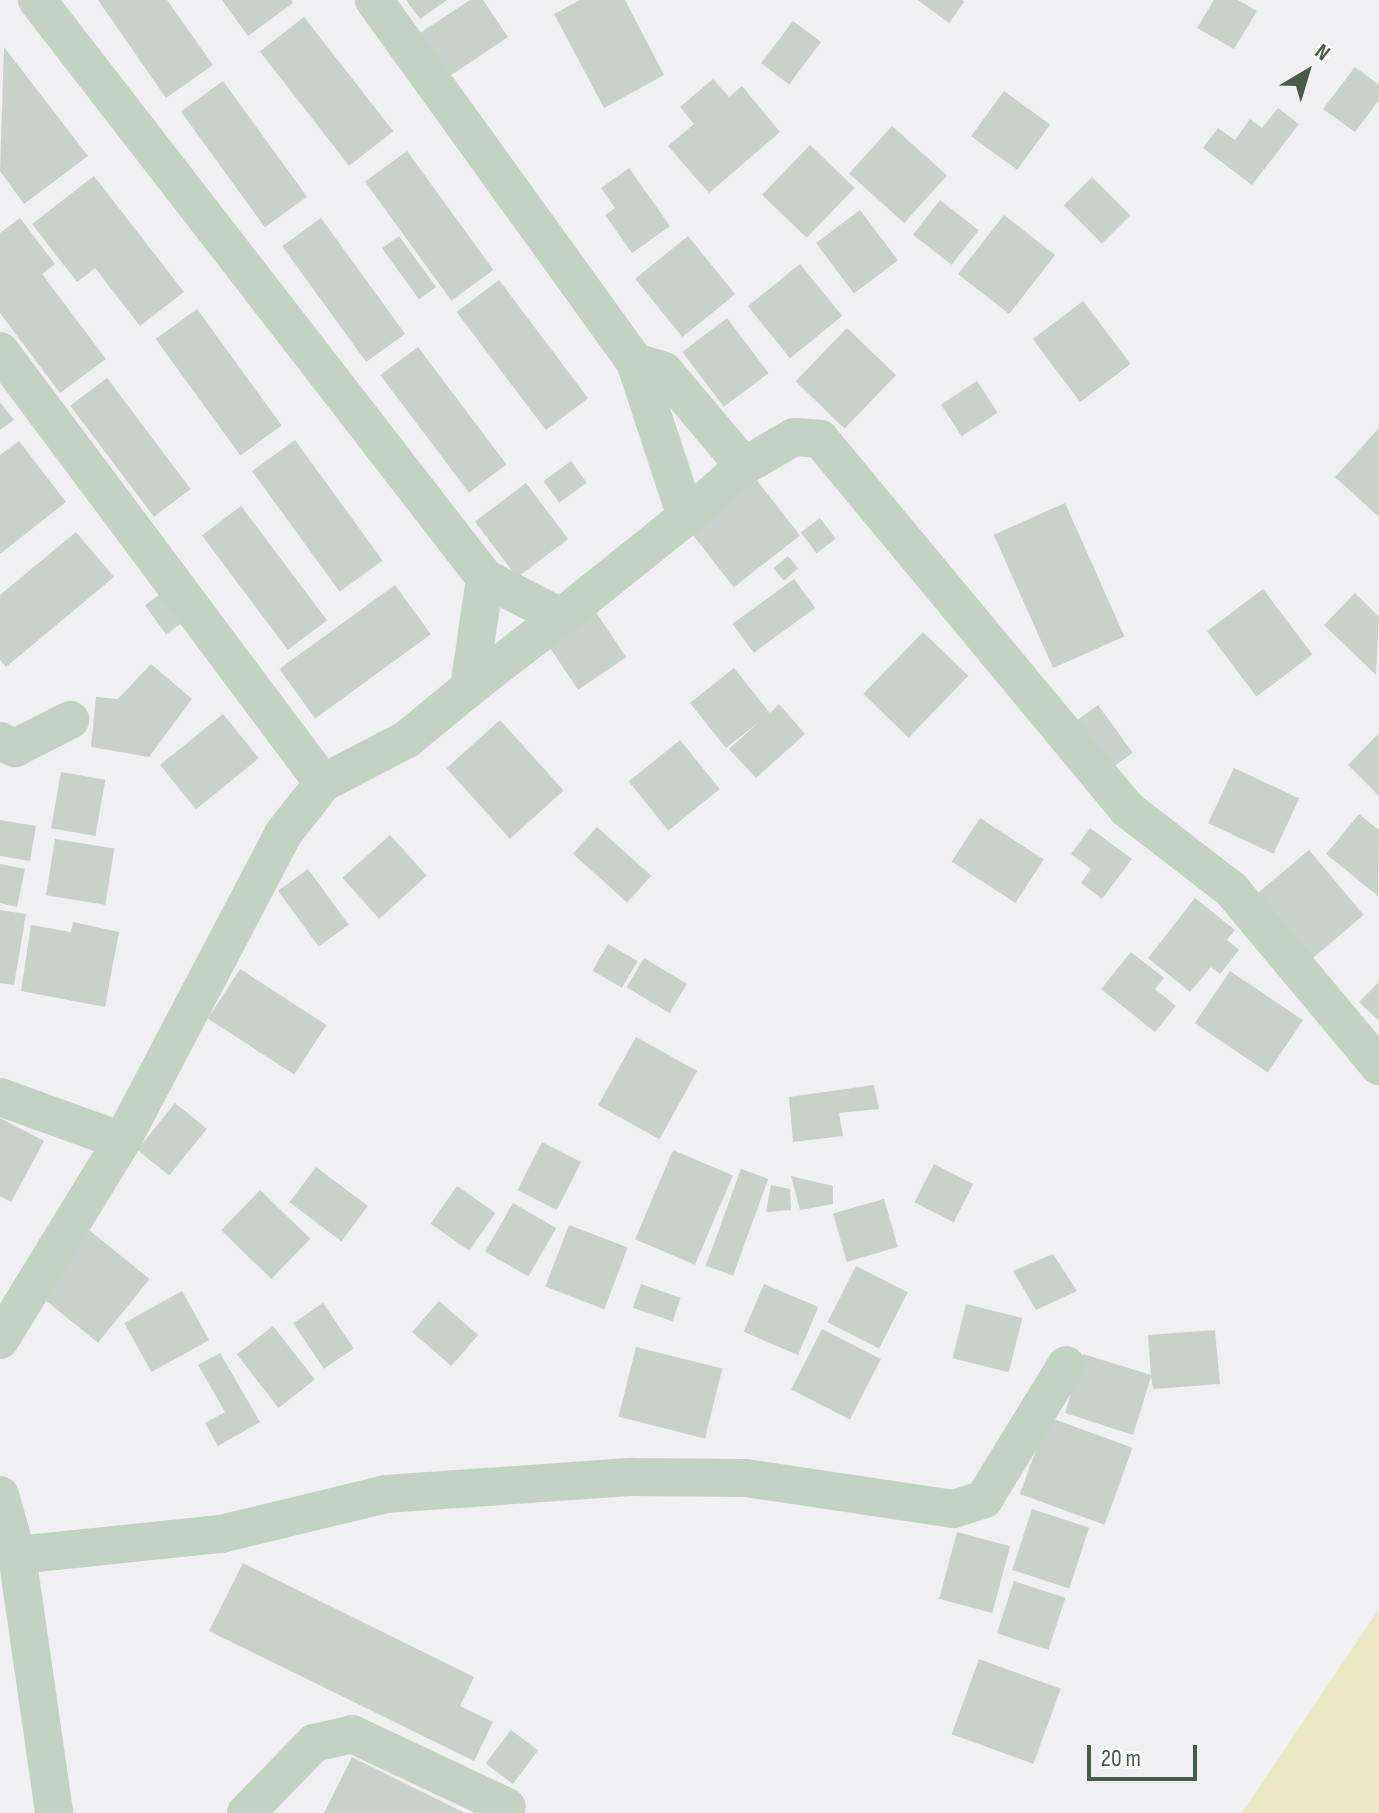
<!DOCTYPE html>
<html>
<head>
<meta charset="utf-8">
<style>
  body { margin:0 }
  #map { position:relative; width:1379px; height:1813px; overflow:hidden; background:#f0eff1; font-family:"Sofia Sans Condensed",sans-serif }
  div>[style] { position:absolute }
  .green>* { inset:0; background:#eae9c1 }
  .building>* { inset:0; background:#c9d1cb; transform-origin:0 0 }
  .street>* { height:38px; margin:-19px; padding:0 19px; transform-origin:19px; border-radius:19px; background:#c4d2c4 }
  span { translate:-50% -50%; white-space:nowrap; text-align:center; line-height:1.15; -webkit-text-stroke:6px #fff; paint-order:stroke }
  .north { position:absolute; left:1267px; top:32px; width:80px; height:80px; -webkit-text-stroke:6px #fff; paint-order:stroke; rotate:38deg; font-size:22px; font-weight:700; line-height:32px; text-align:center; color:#495a4a }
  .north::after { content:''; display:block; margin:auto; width:28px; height:36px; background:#495a4a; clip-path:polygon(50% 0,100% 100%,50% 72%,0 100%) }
  .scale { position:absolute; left:1087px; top:1745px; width:110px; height:36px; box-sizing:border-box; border:4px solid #495a4a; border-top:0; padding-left:10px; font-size:24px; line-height:28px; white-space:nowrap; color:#495a4a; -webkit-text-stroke:6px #fff; paint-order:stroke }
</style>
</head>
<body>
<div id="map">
  <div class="green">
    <i style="clip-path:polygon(1379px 1609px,1379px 1813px,1242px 1813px)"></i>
  </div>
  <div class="building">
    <i style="clip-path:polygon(98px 0,167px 0,213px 65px,166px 98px)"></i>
    <i style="clip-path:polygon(222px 0,291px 0,293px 3px,248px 36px)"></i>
    <i style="clip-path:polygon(406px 0,447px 0,420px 19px)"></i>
    <i style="clip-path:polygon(470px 0,483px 0,508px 37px,450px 76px,420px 33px)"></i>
    <i style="clip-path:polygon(580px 0,625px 0,664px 75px,604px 108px,554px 14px)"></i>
    <i style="clip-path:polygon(918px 0,962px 0,964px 2px,949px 23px)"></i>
    <i style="clip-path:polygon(1214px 0,1238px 0,1257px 11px,1234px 49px,1197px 28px)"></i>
    <i style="left:304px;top:17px;width:145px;height:56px;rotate:52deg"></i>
    <i style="left:793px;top:21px;width:35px;height:53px;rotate:37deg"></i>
    <i style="clip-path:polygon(4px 47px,88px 156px,24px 204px,0 171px)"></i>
    <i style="clip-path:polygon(1355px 67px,1379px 85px,1379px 100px,1355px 132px,1323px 109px)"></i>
    <i style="clip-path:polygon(713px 79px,729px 97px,742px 86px,780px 132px,709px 193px,668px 146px,694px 124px,680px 107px)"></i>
    <i style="left:223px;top:81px;width:143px;height:52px;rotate:54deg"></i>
    <i style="left:1004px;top:91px;width:57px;height:56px;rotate:36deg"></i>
    <i style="clip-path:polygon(1278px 108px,1299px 124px,1252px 185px,1203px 148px,1218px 128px,1235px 140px,1250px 119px,1262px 128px)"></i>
    <i style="left:892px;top:126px;width:74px;height:64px;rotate:42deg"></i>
    <i style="left:810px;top:145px;width:62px;height:69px;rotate:44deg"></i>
    <i style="left:407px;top:151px;width:147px;height:52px;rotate:54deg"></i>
    <i style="clip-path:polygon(629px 168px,670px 226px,632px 253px,605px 215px,615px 208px,601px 188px)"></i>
    <i style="clip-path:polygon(94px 176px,184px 292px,140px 326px,95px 268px,77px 282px,32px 224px)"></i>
    <i style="left:1092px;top:177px;width:54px;height:40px;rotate:45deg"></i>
    <i style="left:940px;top:200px;width:49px;height:44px;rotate:38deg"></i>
    <i style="left:860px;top:210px;width:63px;height:55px;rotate:53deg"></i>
    <i style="left:1004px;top:215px;width:65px;height:75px;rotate:38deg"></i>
    <i style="clip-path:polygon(20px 218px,55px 264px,42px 274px,106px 359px,60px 393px,0 313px,0 233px)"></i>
    <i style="left:321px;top:218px;width:143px;height:48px;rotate:54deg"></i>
    <i style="left:399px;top:236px;width:63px;height:21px;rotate:54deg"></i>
    <i style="left:688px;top:236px;width:75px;height:68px;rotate:51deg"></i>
    <i style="left:800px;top:264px;width:67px;height:67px;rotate:51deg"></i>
    <i style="left:499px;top:280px;width:148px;height:53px;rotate:53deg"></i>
    <i style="left:1083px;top:301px;width:79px;height:63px;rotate:53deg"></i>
    <i style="left:197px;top:309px;width:144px;height:51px;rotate:54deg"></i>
    <i style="left:727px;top:318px;width:69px;height:56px;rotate:53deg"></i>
    <i style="left:847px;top:328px;width:68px;height:74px;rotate:44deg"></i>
    <i style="left:418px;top:347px;width:147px;height:47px;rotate:53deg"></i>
    <i style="left:107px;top:378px;width:139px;height:46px;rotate:53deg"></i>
    <i style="left:977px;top:381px;width:38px;height:43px;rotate:57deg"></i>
    <i style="clip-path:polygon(0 402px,14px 420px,0 430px)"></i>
    <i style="clip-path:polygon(1379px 428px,1379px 517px,1335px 477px)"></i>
    <i style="left:295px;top:440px;width:149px;height:53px;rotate:54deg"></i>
    <i style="clip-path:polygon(19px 441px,66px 502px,0 554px,0 455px)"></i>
    <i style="left:571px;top:461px;width:27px;height:34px;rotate:54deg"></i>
    <i style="left:755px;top:478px;width:73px;height:84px;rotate:52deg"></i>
    <i style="left:526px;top:483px;width:70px;height:64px;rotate:53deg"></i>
    <i style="left:1065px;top:503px;width:146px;height:78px;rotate:66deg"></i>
    <i style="left:241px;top:506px;width:143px;height:49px;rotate:53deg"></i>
    <i style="left:820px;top:518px;width:26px;height:24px;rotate:53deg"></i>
    <i style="clip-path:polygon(76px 532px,114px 577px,6px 667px,0 660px,0 595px)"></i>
    <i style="left:788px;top:556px;width:16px;height:19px;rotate:50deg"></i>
    <i style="left:794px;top:579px;width:36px;height:76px;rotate:54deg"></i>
    <i style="left:395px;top:585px;width:61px;height:143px;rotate:54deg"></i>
    <i style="left:1263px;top:589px;width:82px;height:70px;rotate:53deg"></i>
    <i style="left:166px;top:590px;width:36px;height:26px;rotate:54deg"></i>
    <i style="clip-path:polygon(1355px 593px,1379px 617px,1376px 675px,1324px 625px)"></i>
    <i style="left:591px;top:605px;width:63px;height:58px;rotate:56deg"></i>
    <i style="left:923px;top:632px;width:63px;height:86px;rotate:44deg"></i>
    <i style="clip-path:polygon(151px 664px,192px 699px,149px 757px,91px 747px,96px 697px,118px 699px)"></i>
    <i style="clip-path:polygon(734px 668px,770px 713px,779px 704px,805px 734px,756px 778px,729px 749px,759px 722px,726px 748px,690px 703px)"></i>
    <i style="left:1098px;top:705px;width:59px;height:35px;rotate:54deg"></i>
    <i style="left:223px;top:714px;width:57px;height:81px;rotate:51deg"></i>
    <i style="left:500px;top:720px;width:95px;height:72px;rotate:48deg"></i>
    <i style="clip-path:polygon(1379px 733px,1379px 796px,1348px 765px)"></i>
    <i style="left:680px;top:740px;width:63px;height:66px;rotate:51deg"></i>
    <i style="left:1234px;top:768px;width:72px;height:61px;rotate:25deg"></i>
    <i style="left:61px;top:772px;width:45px;height:57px;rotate:10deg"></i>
    <i style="clip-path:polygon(1359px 814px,1379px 830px,1378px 896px,1326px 854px)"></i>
    <i style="left:980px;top:818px;width:76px;height:52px;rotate:33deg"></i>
    <i style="clip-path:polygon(0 820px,36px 826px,30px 861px,0 856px)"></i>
    <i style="left:597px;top:827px;width:73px;height:36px;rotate:42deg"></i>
    <i style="clip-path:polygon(1090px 828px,1132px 859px,1102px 899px,1081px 883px,1091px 869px,1071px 854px)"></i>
    <i style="left:390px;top:835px;width:55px;height:64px;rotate:48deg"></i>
    <i style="left:55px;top:839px;width:60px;height:57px;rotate:9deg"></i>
    <i style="left:1309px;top:850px;width:85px;height:72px;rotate:50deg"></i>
    <i style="clip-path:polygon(0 864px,25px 869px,17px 907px,0 903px)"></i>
    <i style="left:308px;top:869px;width:69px;height:37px;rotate:54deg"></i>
    <i style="clip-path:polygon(1195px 898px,1235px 930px,1227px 940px,1239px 950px,1220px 974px,1211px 967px,1190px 992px,1148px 958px)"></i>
    <i style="clip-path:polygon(0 910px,26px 914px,14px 985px,0 983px)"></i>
    <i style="clip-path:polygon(73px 922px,119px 932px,105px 1007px,21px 991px,31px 925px,71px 932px)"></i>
    <i style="left:608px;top:944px;width:34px;height:31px;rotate:30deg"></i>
    <i style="clip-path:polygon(1131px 952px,1164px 978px,1155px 989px,1176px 1006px,1155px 1032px,1101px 989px)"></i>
    <i style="left:644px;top:958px;width:50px;height:34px;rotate:31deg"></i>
    <i style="left:240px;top:969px;width:103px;height:59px;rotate:33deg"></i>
    <i style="left:1230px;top:971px;width:88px;height:63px;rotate:34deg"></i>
    <i style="clip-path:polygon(1379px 982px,1379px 1021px,1359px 1002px)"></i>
    <i style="left:636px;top:1037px;width:70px;height:78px;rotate:29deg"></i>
    <i style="clip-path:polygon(874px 1085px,879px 1109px,839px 1113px,843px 1136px,793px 1142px,789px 1097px)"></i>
    <i style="left:175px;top:1103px;width:41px;height:60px;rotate:39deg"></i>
    <i style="clip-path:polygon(0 1118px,44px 1141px,11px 1202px,0 1196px)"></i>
    <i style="left:542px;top:1142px;width:44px;height:54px;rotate:27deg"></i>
    <i style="left:673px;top:1150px;width:65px;height:97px;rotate:23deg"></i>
    <i style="left:934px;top:1164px;width:44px;height:43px;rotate:27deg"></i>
    <i style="left:316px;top:1167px;width:65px;height:44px;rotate:37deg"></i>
    <i style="left:741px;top:1169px;width:29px;height:103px;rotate:20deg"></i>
    <i style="clip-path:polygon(791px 1176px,833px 1186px,833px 1204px,800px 1210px)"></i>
    <i style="clip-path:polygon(771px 1185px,790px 1189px,791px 1210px,766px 1212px)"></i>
    <i style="left:457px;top:1186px;width:47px;height:46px;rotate:35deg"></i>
    <i style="left:260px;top:1190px;width:70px;height:56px;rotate:44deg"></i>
    <i style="left:884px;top:1199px;width:50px;height:53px;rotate:74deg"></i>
    <i style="left:513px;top:1203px;width:50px;height:56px;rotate:30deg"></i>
    <i style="left:569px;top:1225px;width:63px;height:66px;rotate:21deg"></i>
    <i style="left:89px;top:1230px;width:78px;height:82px;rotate:39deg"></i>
    <i style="clip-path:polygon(1053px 1254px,1077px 1291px,1036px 1310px,1013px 1271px)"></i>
    <i style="left:856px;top:1266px;width:58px;height:63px;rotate:27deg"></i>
    <i style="left:641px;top:1284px;width:42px;height:25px;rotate:19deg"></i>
    <i style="left:764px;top:1284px;width:59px;height:52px;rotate:23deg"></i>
    <i style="left:182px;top:1291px;width:56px;height:66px;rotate:61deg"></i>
    <i style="left:439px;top:1301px;width:52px;height:41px;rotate:41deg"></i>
    <i style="left:323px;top:1303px;width:55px;height:36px;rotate:56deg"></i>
    <i style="left:966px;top:1304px;width:58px;height:56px;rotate:14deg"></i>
    <i style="left:273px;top:1326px;width:68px;height:46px;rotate:52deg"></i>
    <i style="left:822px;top:1329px;width:66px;height:68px;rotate:27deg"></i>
    <i style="clip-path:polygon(1215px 1330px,1220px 1384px,1153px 1389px,1151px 1377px,1133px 1435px,1065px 1413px,1083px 1354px,1151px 1375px,1148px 1335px)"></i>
    <i style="left:636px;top:1347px;width:89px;height:72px;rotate:14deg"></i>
    <i style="clip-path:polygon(220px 1353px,260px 1422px,218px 1446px,205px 1423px,225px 1412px,198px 1365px)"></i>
    <i style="left:1048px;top:1417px;width:90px;height:82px;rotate:20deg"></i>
    <i style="left:1032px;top:1509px;width:60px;height:64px;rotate:18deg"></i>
    <i style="left:957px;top:1532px;width:55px;height:69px;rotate:15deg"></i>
    <i style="clip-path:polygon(243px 1563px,474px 1677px,460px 1706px,493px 1722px,474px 1761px,209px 1631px)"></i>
    <i style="left:1014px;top:1581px;width:54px;height:55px;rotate:18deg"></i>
    <i style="left:979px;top:1659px;width:87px;height:80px;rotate:20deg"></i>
    <i style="left:511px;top:1730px;width:34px;height:42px;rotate:37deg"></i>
    <i style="clip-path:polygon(352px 1757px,465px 1813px,324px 1813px)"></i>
  </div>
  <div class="street">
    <i style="left:37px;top:0;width:731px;rotate:52.22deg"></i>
    <i style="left:485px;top:578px;width:85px;rotate:27.2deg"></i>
    <i style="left:561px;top:617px;width:160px;rotate:-38.7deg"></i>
    <i style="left:686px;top:517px;width:163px;rotate:-108.2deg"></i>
    <i style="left:635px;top:362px;width:446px;rotate:-125.8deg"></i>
    <i style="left:0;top:351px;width:539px;rotate:53.22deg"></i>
    <i style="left:635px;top:362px;width:30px;rotate:17deg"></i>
    <i style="left:664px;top:371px;width:124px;rotate:49.9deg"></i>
    <i style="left:686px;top:517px;width:77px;rotate:-41.3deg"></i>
    <i style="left:744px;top:466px;width:58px;rotate:-30.1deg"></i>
    <i style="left:794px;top:437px;width:26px;rotate:4deg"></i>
    <i style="left:820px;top:439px;width:481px;rotate:50.3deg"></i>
    <i style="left:1127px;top:809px;width:131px;rotate:37.6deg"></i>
    <i style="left:1231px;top:889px;width:231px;rotate:50.1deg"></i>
    <i style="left:469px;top:688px;width:116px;rotate:-37.7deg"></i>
    <i style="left:0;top:741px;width:17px;rotate:25deg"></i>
    <i style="left:15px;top:748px;width:62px;rotate:-27deg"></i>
    <i style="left:0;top:1097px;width:130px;rotate:19.8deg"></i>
    <i style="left:0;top:1340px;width:233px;rotate:-58.5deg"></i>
    <i style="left:122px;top:1141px;width:347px;rotate:-62.3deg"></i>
    <i style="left:283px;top:834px;width:65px;rotate:-51.9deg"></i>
    <i style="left:323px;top:783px;width:95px;rotate:-27.6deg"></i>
    <i style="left:407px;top:739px;width:80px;rotate:-39.4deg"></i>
    <i style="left:469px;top:688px;width:111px;rotate:-81.7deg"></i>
    <i style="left:0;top:1495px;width:62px;rotate:74.2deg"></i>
    <i style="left:17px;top:1555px;width:261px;rotate:81.8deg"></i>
    <i style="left:17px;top:1555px;width:205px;rotate:-5.9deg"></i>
    <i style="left:221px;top:1534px;width:170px;rotate:-13.6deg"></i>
    <i style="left:386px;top:1494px;width:247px;rotate:-4deg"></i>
    <i style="left:632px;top:1477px;width:114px;rotate:0.5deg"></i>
    <i style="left:746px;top:1478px;width:210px;rotate:8.5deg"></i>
    <i style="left:954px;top:1509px;width:32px;rotate:-18deg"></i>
    <i style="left:984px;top:1499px;width:157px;rotate:-58.5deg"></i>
    <i style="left:246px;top:1813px;width:98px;rotate:-45.8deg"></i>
    <i style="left:314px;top:1743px;width:39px;rotate:-13deg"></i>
    <i style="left:352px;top:1734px;width:171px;rotate:25.2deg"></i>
  </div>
  <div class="north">N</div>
  <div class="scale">20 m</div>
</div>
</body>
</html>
